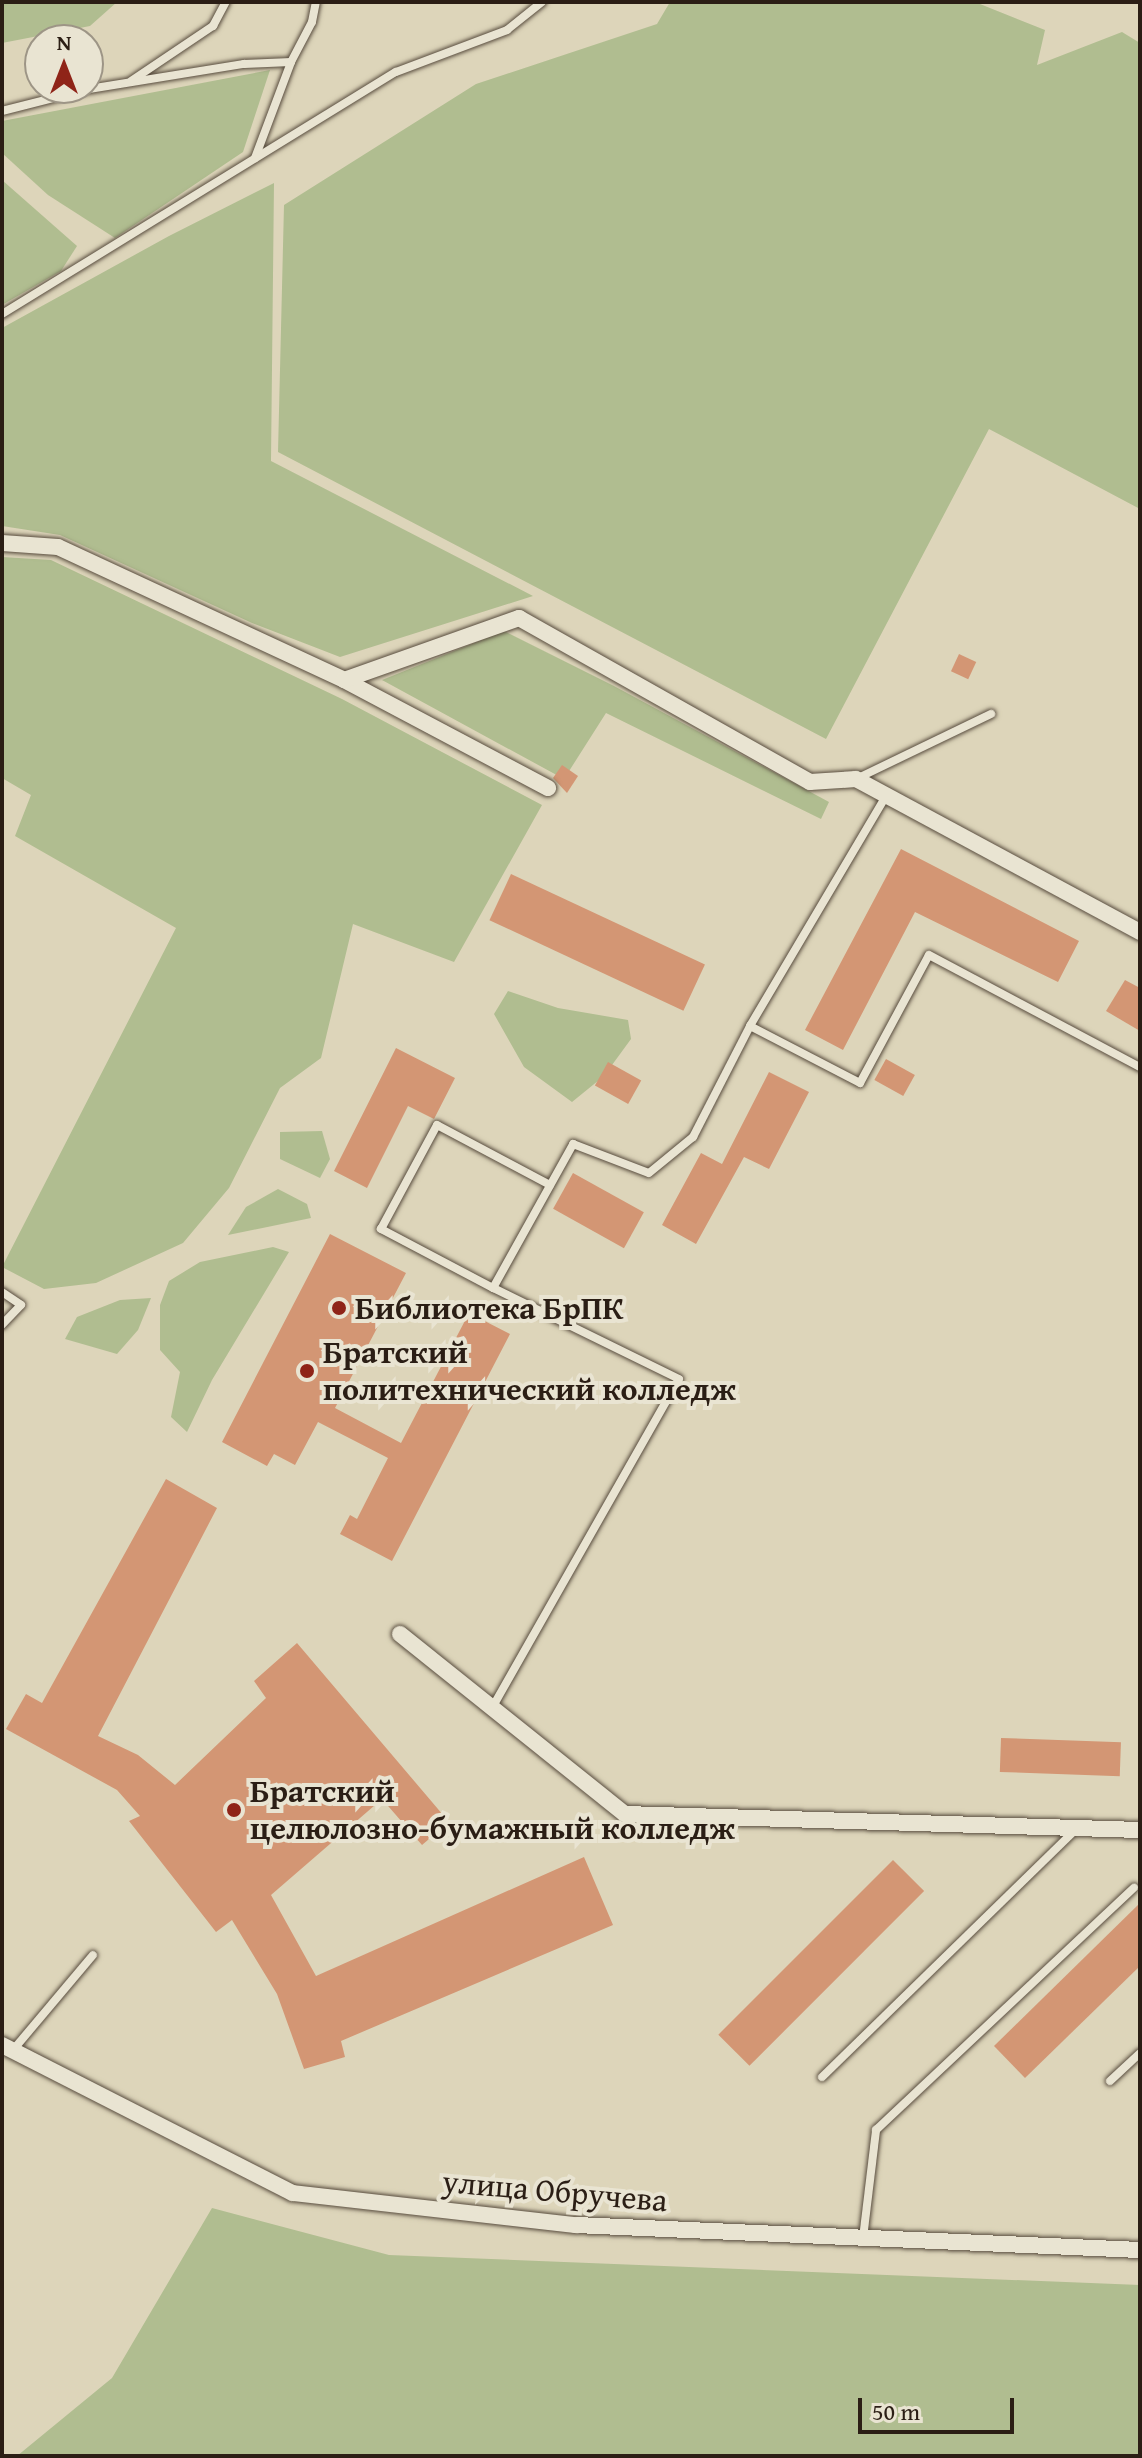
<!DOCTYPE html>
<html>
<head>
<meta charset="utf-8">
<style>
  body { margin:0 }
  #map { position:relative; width:1142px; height:2458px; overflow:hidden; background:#ddd5ba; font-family:"Gentium Book Plus",serif }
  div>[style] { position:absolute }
  .green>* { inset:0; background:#b0bd90 }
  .building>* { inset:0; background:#d39674; transform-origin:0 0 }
  .roads { filter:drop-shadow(0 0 2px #584c3e) drop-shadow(0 0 2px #584c3e) }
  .lane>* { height:8px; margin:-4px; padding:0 4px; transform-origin:4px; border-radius:4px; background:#e9e4d2 }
  .street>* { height:16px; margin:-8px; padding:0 8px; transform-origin:8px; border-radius:8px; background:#e9e4d2 }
  .dots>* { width:22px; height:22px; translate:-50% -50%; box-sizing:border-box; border:4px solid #e9e4d2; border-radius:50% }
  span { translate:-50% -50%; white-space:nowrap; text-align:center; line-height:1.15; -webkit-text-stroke:8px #e9e4d2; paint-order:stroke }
  .poi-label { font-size:32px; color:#2b1e15; font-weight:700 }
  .left { translate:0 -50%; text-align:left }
  .street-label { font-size:32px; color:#2b1e15 }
  .frame { position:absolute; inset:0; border:4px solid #2b1e15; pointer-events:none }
  .north { position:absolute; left:24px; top:24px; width:80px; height:80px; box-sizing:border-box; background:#e9e4d2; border:2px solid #9d9586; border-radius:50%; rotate:0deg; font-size:22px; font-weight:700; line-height:32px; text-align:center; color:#2b1e15 }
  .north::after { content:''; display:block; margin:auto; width:28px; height:36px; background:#8f2418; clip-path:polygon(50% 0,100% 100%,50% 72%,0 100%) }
  .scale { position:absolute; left:858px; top:2398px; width:156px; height:36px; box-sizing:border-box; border:4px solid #2b1e15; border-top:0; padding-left:10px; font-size:24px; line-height:28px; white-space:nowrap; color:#2b1e15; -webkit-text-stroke:6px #e9e4d2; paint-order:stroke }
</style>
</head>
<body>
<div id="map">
  <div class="green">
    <i style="clip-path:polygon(2px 2px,117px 2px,90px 26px,2px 43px)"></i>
    <i style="clip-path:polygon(670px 2px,975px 2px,1045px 30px,1037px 65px,1122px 32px,1140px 43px,1140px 509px,989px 429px,826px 739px,278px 452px,284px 205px,476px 84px,657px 24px)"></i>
    <i style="clip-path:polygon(270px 70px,243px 152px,115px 238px,48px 195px,2px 153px,2px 121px)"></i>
    <i style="clip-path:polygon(2px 180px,77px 246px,61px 271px,2px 305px)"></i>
    <i style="clip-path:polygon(274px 183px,271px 461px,533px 596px,340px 657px,252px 623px,60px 535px,2px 526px,2px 328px,169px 236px)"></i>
    <i style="clip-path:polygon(2px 557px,51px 560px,342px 699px,542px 805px,454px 962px,353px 924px,321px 1058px,280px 1088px,229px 1188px,183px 1243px,96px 1283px,44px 1289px,2px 1267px,176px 928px,15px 836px,31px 795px,2px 778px)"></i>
    <i style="clip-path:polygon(504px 631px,614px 686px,829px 802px,821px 819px,606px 713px,564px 779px,382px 680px)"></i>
    <i style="clip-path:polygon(508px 991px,558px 1008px,628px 1020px,631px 1039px,604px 1076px,572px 1102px,524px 1067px,494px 1014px)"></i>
    <i style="clip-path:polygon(322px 1131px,330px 1159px,320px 1178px,280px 1159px,280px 1132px)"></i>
    <i style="clip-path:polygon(278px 1189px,307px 1204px,311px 1218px,228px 1235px,246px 1207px)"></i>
    <i style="clip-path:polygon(273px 1247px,289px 1252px,212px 1380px,187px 1432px,171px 1417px,180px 1372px,160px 1350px,160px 1305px,169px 1281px,200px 1262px)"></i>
    <i style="clip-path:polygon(151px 1298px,138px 1330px,117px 1354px,65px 1339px,77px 1317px,120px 1300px)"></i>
    <i style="clip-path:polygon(212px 2208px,389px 2255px,1140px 2285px,1140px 2456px,17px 2456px,112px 2378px)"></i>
  </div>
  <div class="building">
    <i style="left:959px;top:654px;width:19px;height:19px;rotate:25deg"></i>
    <i style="clip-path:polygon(562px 765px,578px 776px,567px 793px,553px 778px)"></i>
    <i style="clip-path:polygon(901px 849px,1079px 941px,1058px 982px,915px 912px,843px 1050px,805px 1030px)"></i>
    <i style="left:511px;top:874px;width:214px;height:51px;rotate:25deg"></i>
    <i style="clip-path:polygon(1125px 980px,1140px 988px,1140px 1031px,1106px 1011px)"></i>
    <i style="clip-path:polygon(396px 1048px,455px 1078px,434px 1119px,408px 1106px,367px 1188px,334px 1171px)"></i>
    <i style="left:886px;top:1059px;width:33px;height:24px;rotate:29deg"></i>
    <i style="left:608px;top:1062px;width:38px;height:27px;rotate:29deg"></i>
    <i style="clip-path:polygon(769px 1072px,809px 1092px,769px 1169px,744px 1157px,696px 1244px,662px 1225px,701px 1153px,722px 1164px)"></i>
    <i style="left:573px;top:1173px;width:81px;height:41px;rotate:29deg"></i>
    <i style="clip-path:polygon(330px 1234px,406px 1273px,335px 1408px,401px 1443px,469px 1313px,510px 1334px,392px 1561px,340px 1534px,350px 1515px,357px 1519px,388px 1458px,318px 1422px,295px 1465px,274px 1454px,267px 1466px,222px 1442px)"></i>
    <i style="clip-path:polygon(166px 1479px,217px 1508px,98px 1736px,138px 1755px,175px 1785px,266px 1698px,254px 1681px,297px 1643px,449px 1822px,422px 1845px,382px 1799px,271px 1895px,316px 1976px,584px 1857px,613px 1925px,341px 2041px,345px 2057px,304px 2069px,277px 1994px,232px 1920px,216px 1932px,129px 1821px,140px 1816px,117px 1790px,6px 1729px,26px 1694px,42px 1703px)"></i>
    <i style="left:1001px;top:1738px;width:120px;height:34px;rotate:2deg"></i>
    <i style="left:893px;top:1860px;width:44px;height:247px;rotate:45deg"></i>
    <i style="clip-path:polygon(1140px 1903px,1140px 1966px,1025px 2078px,994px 2046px)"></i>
  </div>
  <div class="roads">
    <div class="lane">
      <i style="left:131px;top:81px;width:99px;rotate:-33.9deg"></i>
      <i style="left:213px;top:26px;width:27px;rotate:-62deg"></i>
      <i style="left:2px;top:111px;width:90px;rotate:-14.2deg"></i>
      <i style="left:89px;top:89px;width:157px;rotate:-9.2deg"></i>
      <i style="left:244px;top:64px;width:47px;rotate:-2.4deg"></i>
      <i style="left:291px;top:62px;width:45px;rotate:-62.3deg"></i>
      <i style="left:312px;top:22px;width:20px;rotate:-79deg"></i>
      <i style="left:255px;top:158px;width:103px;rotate:-69.4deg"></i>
      <i style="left:2px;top:314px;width:462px;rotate:-31.6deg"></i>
      <i style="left:396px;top:72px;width:119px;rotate:-20.7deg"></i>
      <i style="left:507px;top:30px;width:45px;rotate:-38.7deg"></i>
      <i style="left:856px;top:779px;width:150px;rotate:-25.7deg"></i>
      <i style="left:886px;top:796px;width:267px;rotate:120.6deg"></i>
      <i style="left:750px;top:1026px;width:124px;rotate:27.4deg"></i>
      <i style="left:860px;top:1083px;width:145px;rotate:-61.7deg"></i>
      <i style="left:929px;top:955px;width:239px;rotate:28deg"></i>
      <i style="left:493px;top:1288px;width:127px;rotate:-152.2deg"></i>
      <i style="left:381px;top:1229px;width:118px;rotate:-61.7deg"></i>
      <i style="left:437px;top:1125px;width:128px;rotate:28deg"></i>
      <i style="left:2px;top:1292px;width:23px;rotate:34deg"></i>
      <i style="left:21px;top:1305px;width:28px;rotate:134deg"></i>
      <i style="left:492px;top:1708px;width:378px;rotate:-60.4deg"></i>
      <i style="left:679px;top:1379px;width:207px;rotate:-153.9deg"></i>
      <i style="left:493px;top:1288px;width:165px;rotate:-60.9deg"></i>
      <i style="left:573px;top:1144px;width:81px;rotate:20.9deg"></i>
      <i style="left:649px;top:1173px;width:57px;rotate:-39.3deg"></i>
      <i style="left:693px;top:1137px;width:125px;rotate:-62.8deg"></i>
      <i style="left:13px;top:2050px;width:124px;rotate:-49.9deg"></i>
      <i style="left:822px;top:2077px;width:355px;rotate:-44.3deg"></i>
      <i style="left:1110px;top:2081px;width:41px;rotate:-43deg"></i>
      <i style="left:863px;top:2238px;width:109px;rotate:-83.1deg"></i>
      <i style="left:876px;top:2130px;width:354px;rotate:-43.2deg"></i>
    </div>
    <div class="street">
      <i style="left:2px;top:543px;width:56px;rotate:4.1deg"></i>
      <i style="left:58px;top:547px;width:315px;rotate:24.9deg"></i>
      <i style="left:344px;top:680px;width:231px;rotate:27.9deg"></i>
      <i style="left:344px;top:680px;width:186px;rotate:-19.5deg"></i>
      <i style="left:519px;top:618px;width:334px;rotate:29.4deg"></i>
      <i style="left:810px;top:782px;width:46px;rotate:-3.7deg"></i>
      <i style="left:856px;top:779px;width:323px;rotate:28.3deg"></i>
      <i style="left:400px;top:1634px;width:288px;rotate:38.7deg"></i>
      <i style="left:625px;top:1814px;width:515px;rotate:1.78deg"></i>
      <i style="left:2px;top:2045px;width:326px;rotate:27deg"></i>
      <i style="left:293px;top:2193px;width:285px;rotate:6.5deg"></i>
      <i style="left:576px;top:2225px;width:565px;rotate:2.54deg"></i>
    </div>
  </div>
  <div class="dots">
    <i style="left:339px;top:1308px;background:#8f2418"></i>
    <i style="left:307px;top:1371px;background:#8f2418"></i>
    <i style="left:234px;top:1810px;background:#8f2418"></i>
  </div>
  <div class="poi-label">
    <span class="left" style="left:355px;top:1308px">Библиотека БрПК</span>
    <span class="left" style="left:323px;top:1371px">Братский<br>политехнический колледж</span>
    <span class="left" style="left:250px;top:1810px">Братский<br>целюлозно-бумажный колледж</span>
  </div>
  <div class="street-label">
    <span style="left:555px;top:2191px;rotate:5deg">улица Обручева</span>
  </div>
  <div class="frame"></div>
  <div class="north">N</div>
  <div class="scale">50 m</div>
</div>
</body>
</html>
